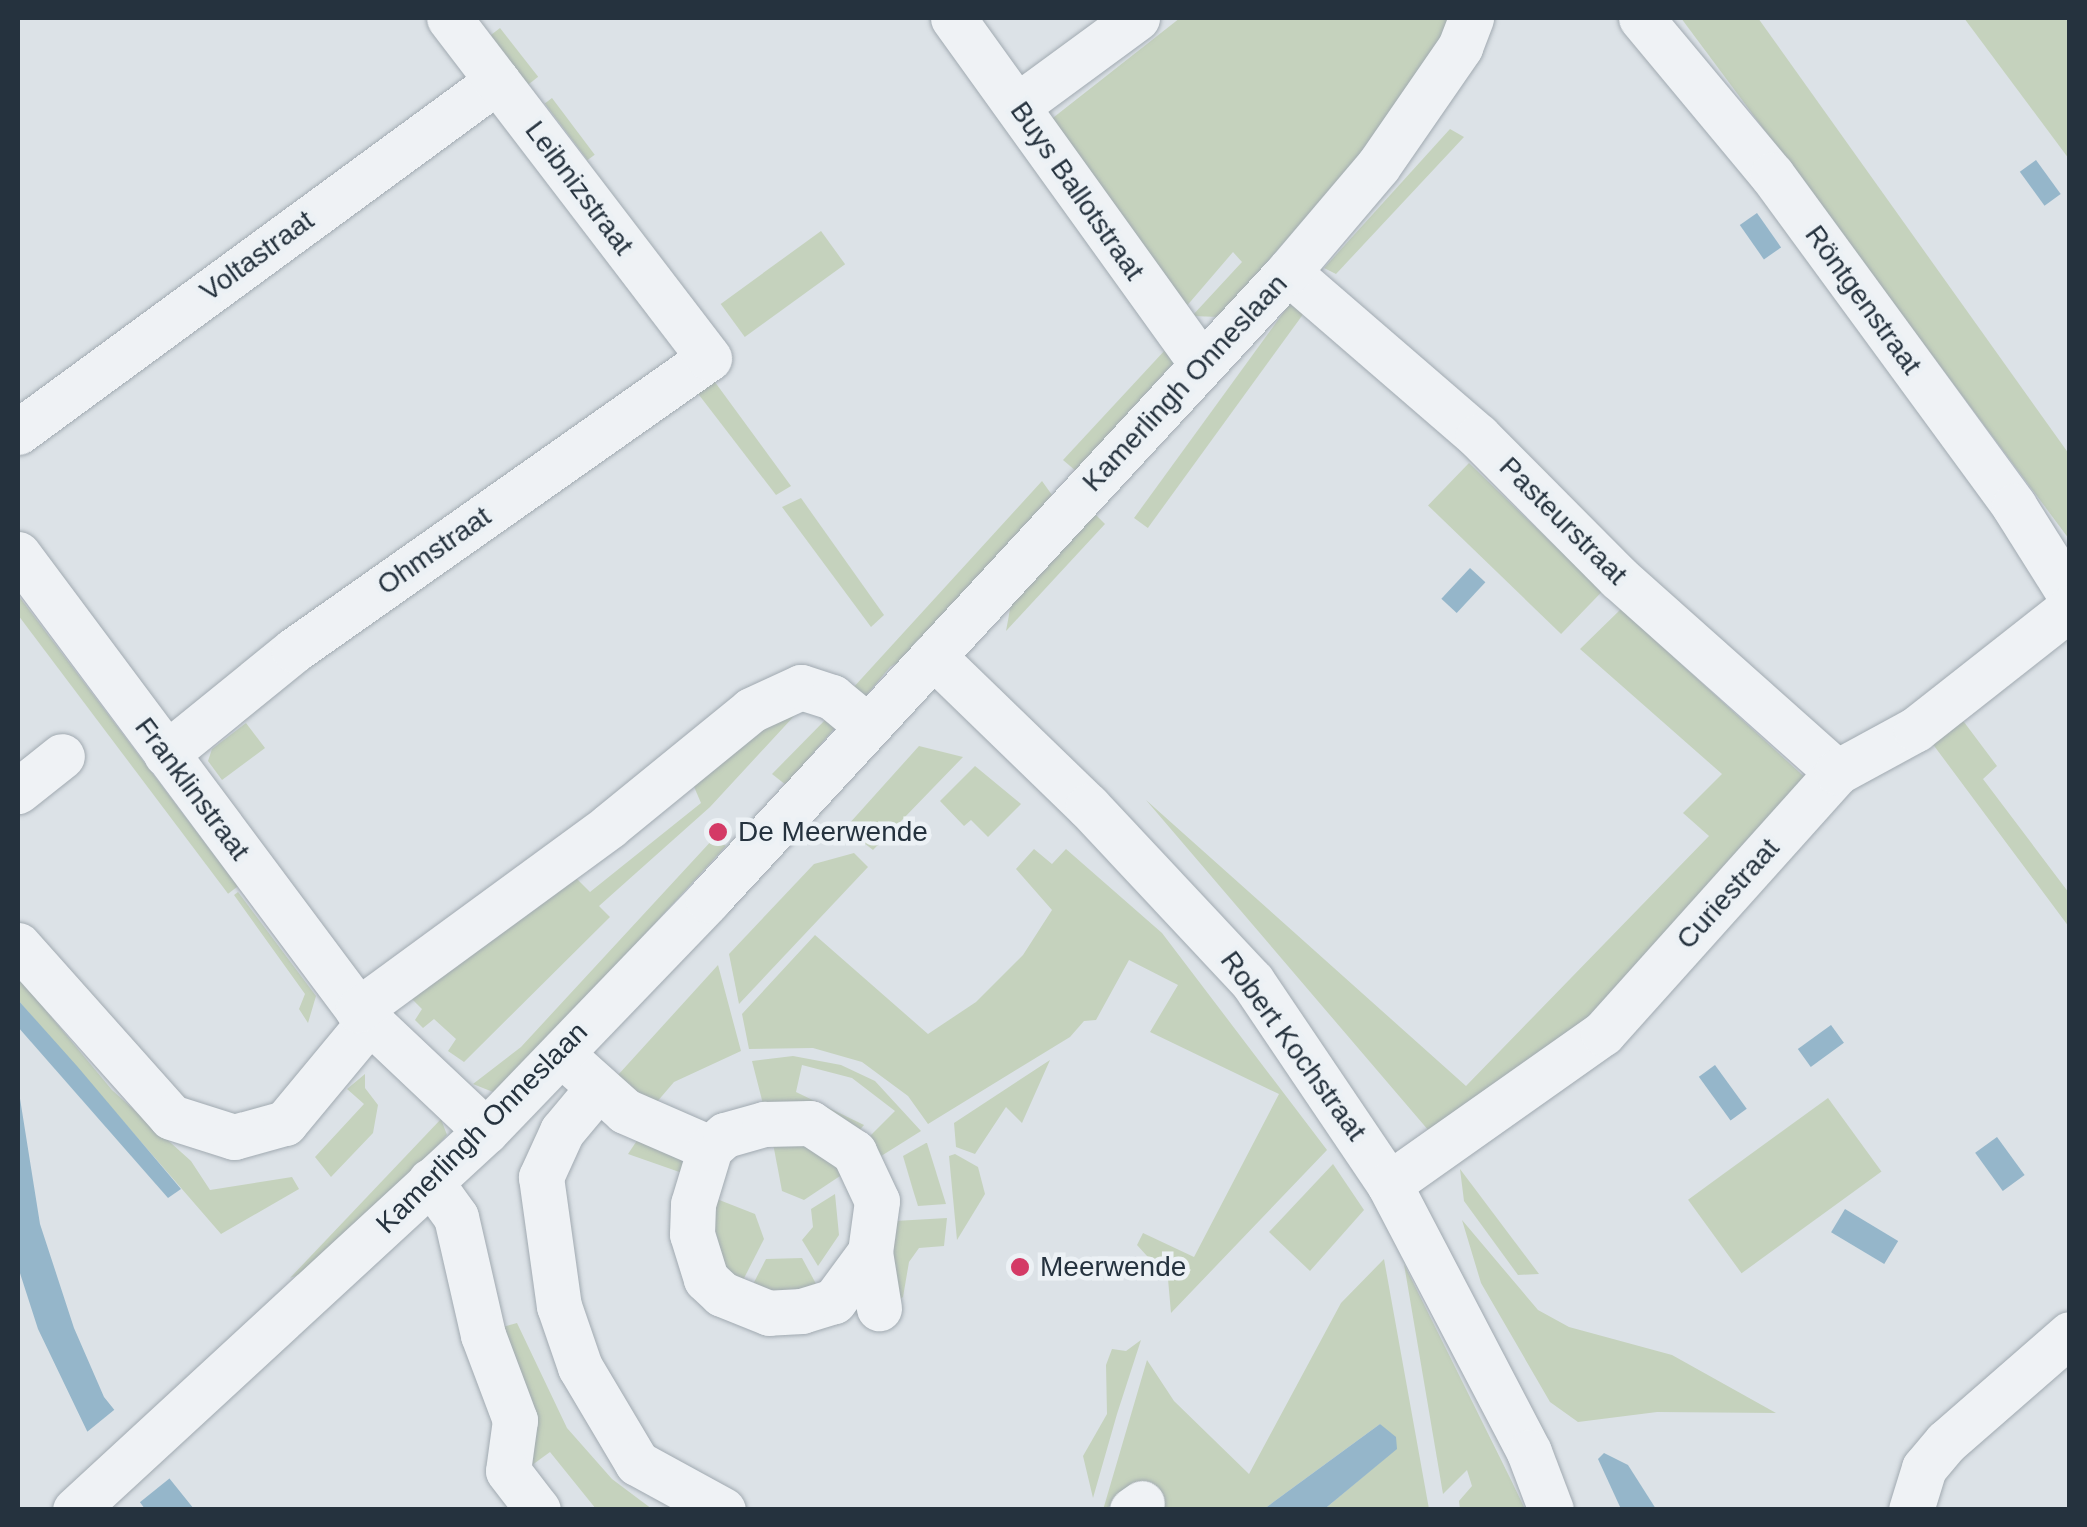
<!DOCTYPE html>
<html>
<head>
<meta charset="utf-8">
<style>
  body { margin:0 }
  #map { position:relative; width:2087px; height:1527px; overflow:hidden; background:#dce2e7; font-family:Helvetica,sans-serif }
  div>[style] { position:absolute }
  .green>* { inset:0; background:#c5d2bd; transform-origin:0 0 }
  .water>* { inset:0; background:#95b6ca; transform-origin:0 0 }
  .pier>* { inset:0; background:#dce2e7; transform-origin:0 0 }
  .roads { filter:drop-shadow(0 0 2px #a1aab1) drop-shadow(0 0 2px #a1aab1) }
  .minor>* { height:45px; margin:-22.5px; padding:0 22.5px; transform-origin:22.5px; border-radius:22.5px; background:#eff2f5 }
  .dots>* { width:28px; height:28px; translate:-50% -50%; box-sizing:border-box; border:5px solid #ecf1f5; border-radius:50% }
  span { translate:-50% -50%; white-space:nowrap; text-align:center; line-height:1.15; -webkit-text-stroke:9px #ecf1f5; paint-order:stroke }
  .street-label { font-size:28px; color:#25323e }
  .poi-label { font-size:28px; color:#25323e }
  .left { translate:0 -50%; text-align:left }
  .frame { position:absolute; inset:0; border:20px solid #25323e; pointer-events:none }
</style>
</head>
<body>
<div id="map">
  <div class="green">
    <i style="clip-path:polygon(1180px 18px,1459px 18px,1424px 83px,1219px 317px,1192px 316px,1242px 262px,1233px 252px,1185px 308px,1049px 121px)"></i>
    <i style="clip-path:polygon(1681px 18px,1758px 18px,2069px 454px,2069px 539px)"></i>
    <i style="clip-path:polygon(1964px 18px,2069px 18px,2069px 159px)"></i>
    <i style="left:500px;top:28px;width:62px;height:16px;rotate:52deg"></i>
    <i style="left:552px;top:98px;width:71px;height:9px;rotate:53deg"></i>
    <i style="clip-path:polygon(1450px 129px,1464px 137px,1336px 274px,1324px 268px)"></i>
    <i style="left:821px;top:231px;width:41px;height:124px;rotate:54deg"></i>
    <i style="left:1291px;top:302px;width:17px;height:267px;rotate:36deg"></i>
    <i style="clip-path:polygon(1166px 349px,1176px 360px,1076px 471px,1063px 460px)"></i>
    <i style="clip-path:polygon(712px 378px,791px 486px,776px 495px,696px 391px)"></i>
    <i style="left:1469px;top:463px;width:185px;height:59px;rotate:44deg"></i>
    <i style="clip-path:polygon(1042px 481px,1052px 495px,916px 652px,890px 667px,865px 697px,852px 689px)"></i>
    <i style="clip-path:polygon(801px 498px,884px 615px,871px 627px,782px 507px)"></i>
    <i style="clip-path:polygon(1094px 513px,1105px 524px,1006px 631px,1011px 604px)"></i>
    <i style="left:18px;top:595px;width:365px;height:12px;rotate:53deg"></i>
    <i style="clip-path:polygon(1621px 609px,1810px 782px,1595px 1015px,1429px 1131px,1146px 800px,1466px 1086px,1709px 836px,1683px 813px,1722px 774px,1580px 649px)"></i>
    <i style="clip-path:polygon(807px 702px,710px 807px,599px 906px,610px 917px,464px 1062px,448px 1051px,456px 1039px,434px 1019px,423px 1028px,415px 1020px,422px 1009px,409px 996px,569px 871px,590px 892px,701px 803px,692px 782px,771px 719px)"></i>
    <i style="clip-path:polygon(831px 714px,839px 723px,786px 785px,772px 774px)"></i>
    <i style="clip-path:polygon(1958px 714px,1997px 766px,1983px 779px,2069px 893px,2069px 927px,1929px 739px)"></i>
    <i style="clip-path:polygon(246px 723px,265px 748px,222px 780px,208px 761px,212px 749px)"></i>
    <i style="clip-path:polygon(919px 746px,963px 757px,873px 850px,859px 839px,830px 845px)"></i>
    <i style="clip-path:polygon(975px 766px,1021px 804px,988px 837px,971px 820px,964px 826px,940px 801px)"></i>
    <i style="clip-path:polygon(714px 838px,726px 846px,498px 1094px,473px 1084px,521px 1047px)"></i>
    <i style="clip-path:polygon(1034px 849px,1052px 864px,1066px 849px,1162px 933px,1327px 1150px,1171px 1313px,1168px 1279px,1137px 1245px,1143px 1233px,1194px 1257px,1279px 1094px,1150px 1032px,1178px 985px,1129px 960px,1096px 1020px,1084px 1021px,1070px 1037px,928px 1124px,908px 1096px,862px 1062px,813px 1048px,749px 1049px,742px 1014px,815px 935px,928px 1034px,976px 1002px,1023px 955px,1052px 910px,1016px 869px)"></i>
    <i style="clip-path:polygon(854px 853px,868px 867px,739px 1004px,729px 954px,814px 864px)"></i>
    <i style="clip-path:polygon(238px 892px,316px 996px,308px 1023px,299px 1009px,305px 994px,234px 895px)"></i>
    <i style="clip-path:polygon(718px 965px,741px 1051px,674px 1082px,650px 1110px,618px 1075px)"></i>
    <i style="clip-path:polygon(18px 977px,112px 1090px,191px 1161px,210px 1190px,292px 1177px,299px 1189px,221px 1234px,18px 1000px)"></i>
    <i style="clip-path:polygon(793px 1056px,841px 1065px,875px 1081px,921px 1131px,878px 1158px,866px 1140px,895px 1111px,852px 1078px,802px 1065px,796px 1092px,864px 1125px,857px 1133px,764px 1108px,752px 1061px)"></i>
    <i style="clip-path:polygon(1050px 1060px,1022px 1123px,1006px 1107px,975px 1154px,956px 1147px,954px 1123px)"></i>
    <i style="clip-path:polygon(365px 1074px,365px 1088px,378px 1105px,373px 1133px,331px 1177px,315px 1157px,364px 1104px,347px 1089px)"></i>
    <i style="left:1828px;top:1098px;width:91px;height:173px;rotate:54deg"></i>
    <i style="clip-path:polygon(441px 1119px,447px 1135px,414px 1171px,310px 1271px,290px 1278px)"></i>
    <i style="clip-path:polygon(642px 1133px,688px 1159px,688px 1175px,628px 1154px)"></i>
    <i style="clip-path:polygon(772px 1138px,809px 1141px,849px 1170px,804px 1200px,782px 1191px)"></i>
    <i style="clip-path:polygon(926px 1143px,927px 1143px,946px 1204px,918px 1206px,913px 1190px,903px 1156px)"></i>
    <i style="clip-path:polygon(955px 1154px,978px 1167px,985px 1194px,957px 1240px,949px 1156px)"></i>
    <i style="clip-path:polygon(1333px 1164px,1364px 1210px,1310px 1271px,1269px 1232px)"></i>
    <i style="clip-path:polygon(1460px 1169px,1539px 1274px,1518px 1275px,1464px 1201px)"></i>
    <i style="clip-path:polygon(704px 1194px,755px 1214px,764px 1239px,739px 1288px,716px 1269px)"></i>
    <i style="clip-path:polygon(835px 1194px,839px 1235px,818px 1266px,802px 1240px,813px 1227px,811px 1209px)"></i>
    <i style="clip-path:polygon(947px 1218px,944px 1246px,919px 1248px,909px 1262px,903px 1297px,891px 1306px,895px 1221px)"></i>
    <i style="clip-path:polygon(1462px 1220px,1538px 1310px,1569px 1327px,1672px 1355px,1776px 1413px,1657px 1412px,1578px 1422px,1550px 1402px,1481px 1283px)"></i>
    <i style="clip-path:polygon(802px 1258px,821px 1293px,748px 1294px,766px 1259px)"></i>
    <i style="clip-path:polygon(1384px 1259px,1429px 1509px,1327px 1507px,1396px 1449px,1380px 1424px,1264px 1509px,1155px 1509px,1143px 1486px,1103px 1510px,1147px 1360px,1174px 1401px,1249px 1474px,1341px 1303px)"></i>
    <i style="clip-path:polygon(1404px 1264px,1512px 1482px,1525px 1509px,1460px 1509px,1459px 1501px,1472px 1486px,1467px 1470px,1443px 1494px)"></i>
    <i style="clip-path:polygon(517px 1323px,567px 1428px,612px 1479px,652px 1509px,596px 1509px,550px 1452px,528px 1468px,536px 1418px,499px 1328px)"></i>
    <i style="clip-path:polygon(1141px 1340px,1117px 1414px,1093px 1498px,1083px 1456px,1107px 1414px,1106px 1365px,1112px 1349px,1126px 1351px)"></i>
  </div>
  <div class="water">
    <i style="left:2036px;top:160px;width:42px;height:20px;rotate:54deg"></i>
    <i style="left:1757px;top:213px;width:42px;height:21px;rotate:55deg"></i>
    <i style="left:1470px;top:568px;width:21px;height:42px;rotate:43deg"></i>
    <i style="clip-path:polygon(18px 1000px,77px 1066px,181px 1189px,168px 1198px,18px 1027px)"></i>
    <i style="left:1831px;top:1025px;width:22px;height:41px;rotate:54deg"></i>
    <i style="left:1715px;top:1065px;width:54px;height:20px;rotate:54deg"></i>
    <i style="clip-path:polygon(18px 1086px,40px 1224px,74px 1328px,104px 1397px,194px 1509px,145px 1509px,87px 1431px,38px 1329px,18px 1267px)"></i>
    <i style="left:1997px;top:1137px;width:47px;height:27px;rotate:54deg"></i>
    <i style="left:1845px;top:1209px;width:62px;height:27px;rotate:31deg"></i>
    <i style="clip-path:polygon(1380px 1424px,1396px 1437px,1397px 1449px,1327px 1507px,1264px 1509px)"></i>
    <i style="clip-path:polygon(1604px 1453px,1628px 1465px,1656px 1509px,1621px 1509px,1598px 1459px)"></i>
  </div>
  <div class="pier">
    <i style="left:119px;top:1406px;width:88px;height:46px;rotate:51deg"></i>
  </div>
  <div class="roads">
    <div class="minor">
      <i style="left:953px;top:18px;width:426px;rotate:54.3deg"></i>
      <i style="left:1641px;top:18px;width:204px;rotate:50.2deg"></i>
      <i style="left:1772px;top:175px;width:410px;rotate:53.8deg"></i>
      <i style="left:2014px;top:506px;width:105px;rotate:57.8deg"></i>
      <i style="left:1017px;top:106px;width:149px;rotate:-36.3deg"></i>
      <i style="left:1288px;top:272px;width:251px;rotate:40.8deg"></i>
      <i style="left:1478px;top:436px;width:200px;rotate:45.2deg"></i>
      <i style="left:1619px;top:578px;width:292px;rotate:41.7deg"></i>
      <i style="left:18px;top:432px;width:594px;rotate:-36.23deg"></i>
      <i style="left:18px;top:554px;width:569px;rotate:53.29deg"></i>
      <i style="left:358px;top:1010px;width:176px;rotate:43.4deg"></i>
      <i style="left:933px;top:656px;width:216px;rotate:44.1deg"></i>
      <i style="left:1088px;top:806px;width:240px;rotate:46.9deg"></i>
      <i style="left:1252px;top:981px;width:245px;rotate:56deg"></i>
      <i style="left:1389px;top:1184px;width:302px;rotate:62.4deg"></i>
      <i style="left:1529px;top:1452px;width:62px;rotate:69.2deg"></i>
      <i style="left:166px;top:754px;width:165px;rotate:-39.1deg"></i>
      <i style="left:294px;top:650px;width:507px;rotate:-35.13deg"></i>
      <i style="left:709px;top:358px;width:428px;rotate:-127.4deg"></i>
      <i style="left:18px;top:791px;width:56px;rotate:-38.5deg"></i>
      <i style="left:18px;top:945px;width:230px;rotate:48.3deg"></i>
      <i style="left:171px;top:1117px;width:66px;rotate:17.6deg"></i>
      <i style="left:234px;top:1137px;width:53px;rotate:-15.4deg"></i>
      <i style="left:285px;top:1123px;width:131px;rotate:-50.3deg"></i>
      <i style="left:358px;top:1010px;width:311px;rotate:-36.2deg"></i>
      <i style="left:609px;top:826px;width:183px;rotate:-39.2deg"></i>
      <i style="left:751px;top:710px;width:55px;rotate:-24.7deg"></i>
      <i style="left:801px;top:687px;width:33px;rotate:18deg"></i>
      <i style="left:832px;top:697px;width:45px;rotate:39.6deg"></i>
      <i style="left:576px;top:1067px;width:66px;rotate:41.9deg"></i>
      <i style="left:625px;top:1111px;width:93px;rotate:23.5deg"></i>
      <i style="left:598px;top:1088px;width:56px;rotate:129.9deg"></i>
      <i style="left:562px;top:1131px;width:51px;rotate:114.5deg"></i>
      <i style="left:541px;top:1177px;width:130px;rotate:82.1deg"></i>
      <i style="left:559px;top:1306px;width:65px;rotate:71deg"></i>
      <i style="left:580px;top:1367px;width:112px;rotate:59.3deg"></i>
      <i style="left:637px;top:1463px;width:98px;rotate:28.7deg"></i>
      <i style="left:430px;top:1181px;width:44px;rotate:54.2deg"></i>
      <i style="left:456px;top:1217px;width:121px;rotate:77.1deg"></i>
      <i style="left:483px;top:1335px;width:91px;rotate:69.4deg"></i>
      <i style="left:515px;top:1420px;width:51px;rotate:97.8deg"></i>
      <i style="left:508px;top:1471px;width:49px;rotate:52.4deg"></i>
      <i style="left:1389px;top:1184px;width:262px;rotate:-35.2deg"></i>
      <i style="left:1603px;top:1033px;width:351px;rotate:-48.1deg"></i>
      <i style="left:1837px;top:772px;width:90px;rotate:-28.6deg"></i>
      <i style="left:1916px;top:729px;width:196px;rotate:-38.2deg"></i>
      <i style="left:870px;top:1252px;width:61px;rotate:126.3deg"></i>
      <i style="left:834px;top:1301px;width:34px;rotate:163deg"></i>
      <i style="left:802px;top:1311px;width:33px;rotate:177deg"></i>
      <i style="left:769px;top:1313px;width:51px;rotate:-158deg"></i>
      <i style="left:722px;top:1294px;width:22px;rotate:-137deg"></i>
      <i style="left:706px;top:1279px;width:47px;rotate:-107.3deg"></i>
      <i style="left:692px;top:1234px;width:30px;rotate:-88deg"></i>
      <i style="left:693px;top:1204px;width:59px;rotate:-73.1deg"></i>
      <i style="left:710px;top:1148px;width:20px;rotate:-41deg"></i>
      <i style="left:725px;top:1135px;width:41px;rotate:-15.8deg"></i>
      <i style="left:764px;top:1124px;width:46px;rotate:-1.2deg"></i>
      <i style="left:810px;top:1123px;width:53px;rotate:33.4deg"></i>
      <i style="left:854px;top:1152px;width:54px;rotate:64.9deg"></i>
      <i style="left:877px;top:1201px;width:51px;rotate:97.8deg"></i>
      <i style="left:870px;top:1252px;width:57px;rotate:80.9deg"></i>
      <i style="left:75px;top:1510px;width:559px;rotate:-42.68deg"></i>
      <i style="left:486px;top:1131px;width:320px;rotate:-46.1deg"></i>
      <i style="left:708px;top:900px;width:855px;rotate:-47.28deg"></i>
      <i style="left:1288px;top:272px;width:139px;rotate:-49.7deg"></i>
      <i style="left:1378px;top:166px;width:145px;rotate:-55.4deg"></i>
      <i style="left:1460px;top:47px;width:31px;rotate:-69deg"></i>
      <i style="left:1132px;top:1510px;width:12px;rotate:-35deg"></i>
      <i style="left:1911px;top:1510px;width:44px;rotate:-72.8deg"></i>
      <i style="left:1924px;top:1468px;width:34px;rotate:-50deg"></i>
      <i style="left:1946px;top:1442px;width:164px;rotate:-41.1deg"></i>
    </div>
  </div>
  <div class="dots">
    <i style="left:718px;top:832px;background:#d43a66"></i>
    <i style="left:1020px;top:1267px;background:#d43a66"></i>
  </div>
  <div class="street-label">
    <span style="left:579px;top:188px;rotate:53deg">Leibnizstraat</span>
    <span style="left:1077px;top:191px;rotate:55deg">Buys Ballotstraat</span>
    <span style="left:257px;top:256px;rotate:-36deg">Voltastraat</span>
    <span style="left:1863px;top:300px;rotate:54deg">Röntgenstraat</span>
    <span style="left:1185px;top:383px;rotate:-47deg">Kamerlingh Onneslaan</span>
    <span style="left:1563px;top:521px;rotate:45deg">Pasteurstraat</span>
    <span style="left:434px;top:551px;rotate:-35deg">Ohmstraat</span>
    <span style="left:192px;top:789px;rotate:53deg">Franklinstraat</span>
    <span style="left:1728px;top:894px;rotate:-48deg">Curiestraat</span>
    <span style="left:1293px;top:1046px;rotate:54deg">Robert Kochstraat</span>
    <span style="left:482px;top:1128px;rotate:-45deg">Kamerlingh Onneslaan</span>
  </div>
  <div class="poi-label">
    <span class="left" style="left:738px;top:832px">De Meerwende</span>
    <span class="left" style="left:1040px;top:1267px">Meerwende</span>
  </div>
  <div class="frame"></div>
</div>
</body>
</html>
